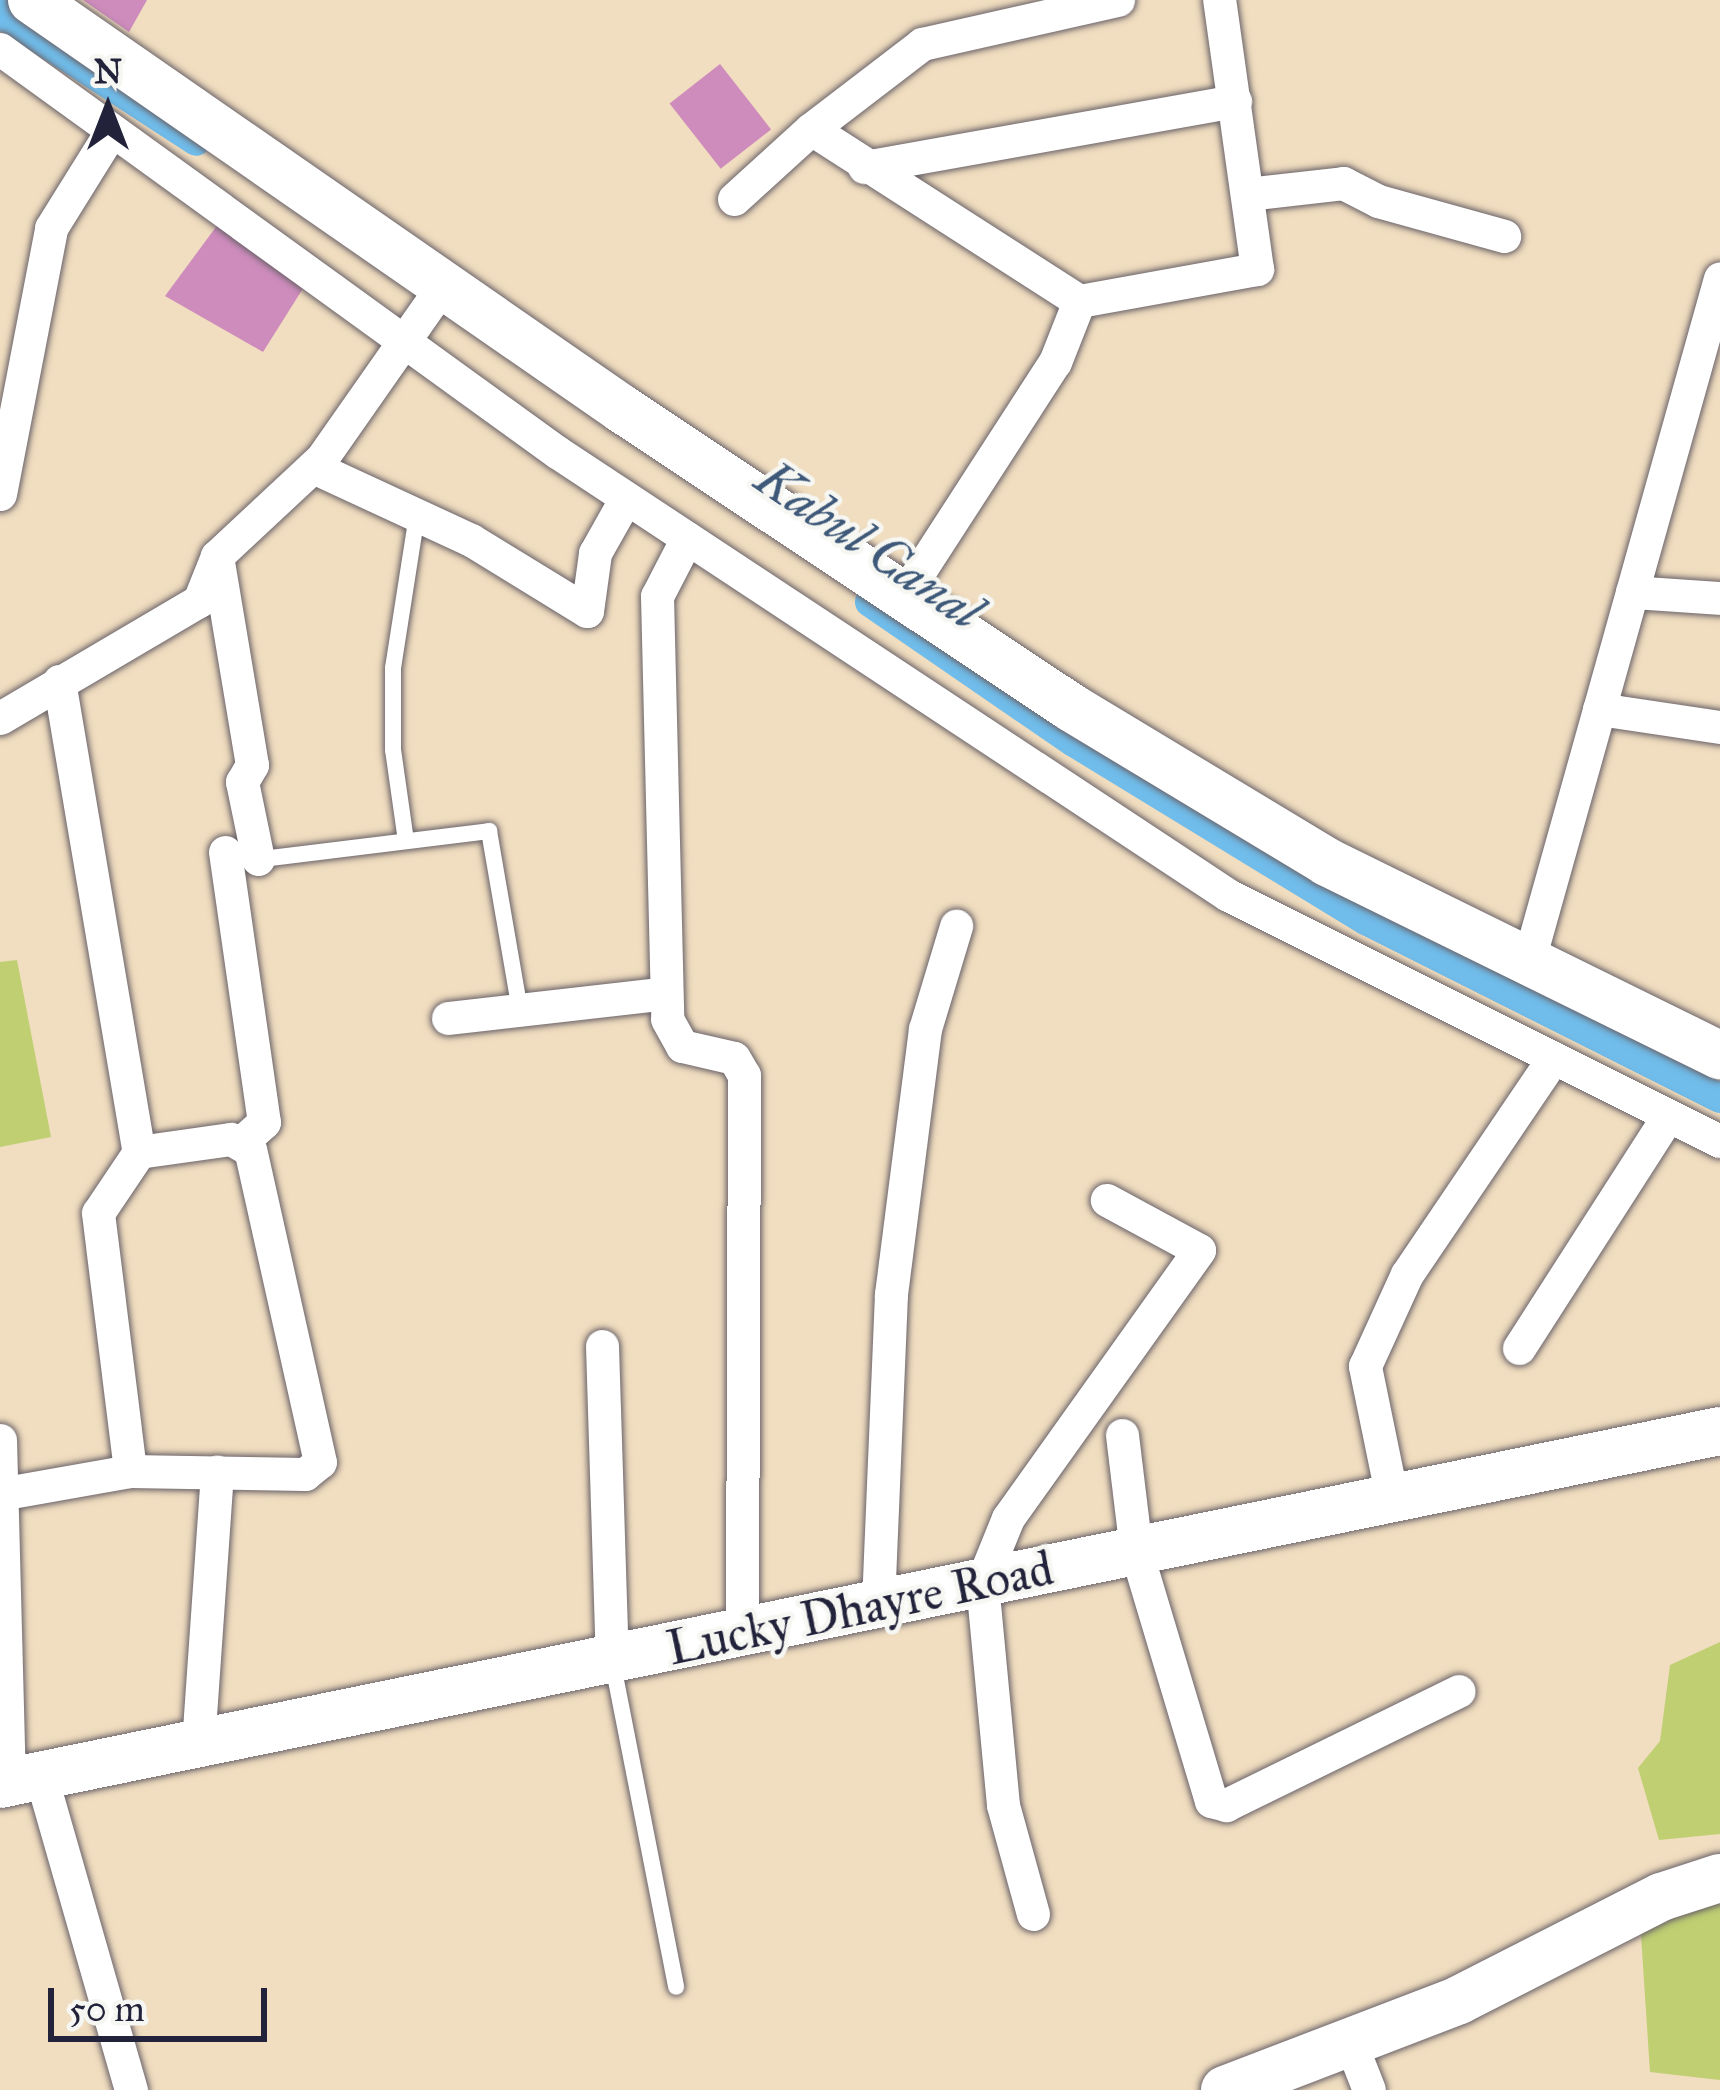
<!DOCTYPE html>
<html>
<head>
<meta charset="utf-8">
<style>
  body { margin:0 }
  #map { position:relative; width:1720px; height:2090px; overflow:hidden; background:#f1ddbf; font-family:"IM FELL Great Primer",serif }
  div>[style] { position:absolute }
  .green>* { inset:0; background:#bfcf72 }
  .canal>* { height:30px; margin:-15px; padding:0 15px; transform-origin:15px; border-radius:15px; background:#70bcea }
  .building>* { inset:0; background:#ce8cbd; transform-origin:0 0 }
  .roads { filter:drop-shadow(0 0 3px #6a6369) drop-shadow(0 0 3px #6a6369) }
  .lane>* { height:16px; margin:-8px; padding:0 8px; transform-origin:8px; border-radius:8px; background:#fff }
  .street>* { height:33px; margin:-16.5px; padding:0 16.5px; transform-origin:16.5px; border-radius:16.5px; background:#fff }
  .secondary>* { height:48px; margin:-24px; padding:0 24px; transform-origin:24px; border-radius:24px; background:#fff }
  span { translate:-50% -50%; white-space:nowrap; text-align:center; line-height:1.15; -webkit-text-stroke:9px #f6f6f2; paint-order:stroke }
  .street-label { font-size:48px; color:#22223b }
  .water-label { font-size:51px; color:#3d5878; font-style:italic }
  .north { position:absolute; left:48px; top:48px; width:120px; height:120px; -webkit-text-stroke:9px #f6f6f2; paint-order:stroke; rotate:0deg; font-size:33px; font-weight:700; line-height:48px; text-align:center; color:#22223b }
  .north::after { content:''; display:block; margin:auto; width:42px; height:54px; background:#22223b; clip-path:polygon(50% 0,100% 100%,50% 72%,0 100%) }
  .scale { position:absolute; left:48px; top:1988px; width:219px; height:54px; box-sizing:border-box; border:6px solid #22223b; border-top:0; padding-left:15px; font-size:36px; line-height:42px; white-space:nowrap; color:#22223b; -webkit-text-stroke:9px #f6f6f2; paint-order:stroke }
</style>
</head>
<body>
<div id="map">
  <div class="green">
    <i style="clip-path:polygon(17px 960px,51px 1137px,0 1147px,0 962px)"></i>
    <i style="clip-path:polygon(1720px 1642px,1720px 1834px,1659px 1840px,1638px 1768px,1660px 1741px,1670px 1665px)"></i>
    <i style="clip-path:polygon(1720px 1902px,1720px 2080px,1650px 2072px,1640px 1920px)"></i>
  </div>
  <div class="canal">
    <i style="left:0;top:13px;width:234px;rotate:33.1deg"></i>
    <i style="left:870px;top:602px;width:247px;rotate:34.5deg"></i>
    <i style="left:1074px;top:742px;width:342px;rotate:31.4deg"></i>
    <i style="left:1366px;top:920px;width:396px;rotate:26.7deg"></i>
  </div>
  <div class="building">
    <i style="clip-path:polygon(83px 0,147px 0,129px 32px)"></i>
    <i style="left:720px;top:64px;width:83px;height:64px;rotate:52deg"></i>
    <i style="clip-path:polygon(227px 212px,314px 271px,263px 352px,165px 296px)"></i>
  </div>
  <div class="roads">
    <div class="lane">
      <i style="left:406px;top:841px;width:92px;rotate:-98.1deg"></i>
      <i style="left:393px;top:750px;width:82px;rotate:-90deg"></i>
      <i style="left:393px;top:668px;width:155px;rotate:-81.1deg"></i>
      <i style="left:254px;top:860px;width:237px;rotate:-7deg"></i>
      <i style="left:489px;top:831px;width:182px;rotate:80.2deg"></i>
      <i style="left:612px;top:1660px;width:333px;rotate:78.9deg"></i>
    </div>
    <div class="street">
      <i style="left:0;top:49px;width:688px;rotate:35.89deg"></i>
      <i style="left:557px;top:452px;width:804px;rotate:33.43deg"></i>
      <i style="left:1228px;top:895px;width:550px;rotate:26.57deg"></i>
      <i style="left:864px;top:167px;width:377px;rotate:-10.1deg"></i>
      <i style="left:1247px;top:194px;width:97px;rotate:-6.5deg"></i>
      <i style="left:1343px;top:183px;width:39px;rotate:27deg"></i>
      <i style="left:1378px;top:201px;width:131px;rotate:15.5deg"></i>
      <i style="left:734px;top:199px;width:104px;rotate:-42.3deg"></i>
      <i style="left:1079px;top:301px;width:318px;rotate:-147.3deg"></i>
      <i style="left:811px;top:129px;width:140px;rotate:-37.4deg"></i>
      <i style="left:922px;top:44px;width:201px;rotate:-12.7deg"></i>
      <i style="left:313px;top:467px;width:174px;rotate:24.8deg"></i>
      <i style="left:471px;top:540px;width:136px;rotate:31.5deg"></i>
      <i style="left:587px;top:611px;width:59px;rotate:-82.1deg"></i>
      <i style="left:595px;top:553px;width:63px;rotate:-60.6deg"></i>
      <i style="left:0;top:494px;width:271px;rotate:-79.1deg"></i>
      <i style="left:51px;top:228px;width:115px;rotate:-58.1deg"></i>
      <i style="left:687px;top:538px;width:65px;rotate:117.3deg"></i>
      <i style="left:657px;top:596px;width:423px;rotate:88.6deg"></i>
      <i style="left:667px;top:1019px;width:31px;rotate:61deg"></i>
      <i style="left:682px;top:1046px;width:53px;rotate:13deg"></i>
      <i style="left:734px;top:1058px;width:20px;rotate:60deg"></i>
      <i style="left:744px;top:1075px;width:556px;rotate:90.21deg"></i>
      <i style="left:1632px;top:592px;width:88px;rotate:3.9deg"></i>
      <i style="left:904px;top:595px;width:278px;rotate:-57.1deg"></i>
      <i style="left:1055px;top:362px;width:66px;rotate:-68.5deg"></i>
      <i style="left:1079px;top:301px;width:181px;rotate:-10.2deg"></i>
      <i style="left:1257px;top:269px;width:272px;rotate:-98deg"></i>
      <i style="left:59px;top:681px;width:478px;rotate:80.4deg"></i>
      <i style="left:139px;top:1152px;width:73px;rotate:123.9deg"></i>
      <i style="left:98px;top:1213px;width:260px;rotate:82.9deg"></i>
      <i style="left:1599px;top:709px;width:122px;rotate:8.5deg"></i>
      <i style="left:0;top:718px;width:231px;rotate:-30.5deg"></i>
      <i style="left:199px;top:601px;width:48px;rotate:-68.2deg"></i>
      <i style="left:225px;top:852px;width:273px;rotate:81.8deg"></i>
      <i style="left:264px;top:1122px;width:28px;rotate:138deg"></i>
      <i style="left:258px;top:859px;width:79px;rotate:-101.7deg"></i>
      <i style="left:242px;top:782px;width:20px;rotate:-60deg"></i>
      <i style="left:252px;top:765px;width:212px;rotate:-99.5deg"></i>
      <i style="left:217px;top:556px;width:144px;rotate:-43deg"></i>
      <i style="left:322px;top:458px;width:211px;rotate:-55deg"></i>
      <i style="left:1528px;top:963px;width:711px;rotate:-74.34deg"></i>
      <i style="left:448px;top:1018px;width:219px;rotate:-6.5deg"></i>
      <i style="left:602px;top:1346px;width:313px;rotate:88.2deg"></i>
      <i style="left:1519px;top:1348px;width:276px;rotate:-57.3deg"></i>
      <i style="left:1122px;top:1435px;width:117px;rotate:83.1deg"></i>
      <i style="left:1136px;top:1551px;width:261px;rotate:73.3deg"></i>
      <i style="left:1211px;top:1801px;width:16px;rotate:15deg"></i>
      <i style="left:1226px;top:1805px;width:259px;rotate:-26.1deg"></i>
      <i style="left:0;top:1440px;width:343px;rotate:88.5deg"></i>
      <i style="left:0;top:1494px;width:132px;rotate:-10deg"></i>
      <i style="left:130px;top:1471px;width:175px;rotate:1deg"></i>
      <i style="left:305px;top:1474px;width:19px;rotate:-39deg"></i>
      <i style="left:320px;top:1462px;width:320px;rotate:-102.6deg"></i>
      <i style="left:250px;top:1150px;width:22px;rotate:-150deg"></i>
      <i style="left:231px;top:1139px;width:93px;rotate:172deg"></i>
      <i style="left:1392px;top:1498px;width:135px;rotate:-101.6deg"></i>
      <i style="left:1365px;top:1366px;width:101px;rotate:-65.5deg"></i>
      <i style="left:1407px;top:1274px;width:261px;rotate:-55.9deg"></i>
      <i style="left:878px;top:1604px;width:310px;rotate:-87.6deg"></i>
      <i style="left:891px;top:1294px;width:267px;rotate:-82.7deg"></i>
      <i style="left:925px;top:1029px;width:108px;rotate:-73.2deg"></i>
      <i style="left:198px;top:1744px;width:273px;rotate:-86deg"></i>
      <i style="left:41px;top:1776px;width:327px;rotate:74deg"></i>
      <i style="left:1033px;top:1914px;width:113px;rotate:-105.4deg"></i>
      <i style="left:1003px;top:1805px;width:224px;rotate:-95.4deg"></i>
      <i style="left:982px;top:1582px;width:69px;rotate:-67.9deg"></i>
      <i style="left:1008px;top:1518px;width:329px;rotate:-54.5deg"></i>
      <i style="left:1199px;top:1250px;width:105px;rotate:-151.5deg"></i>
      <i style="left:1351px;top:2044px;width:49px;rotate:68.6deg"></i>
    </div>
    <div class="secondary">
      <i style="left:32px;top:0;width:718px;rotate:34.73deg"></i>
      <i style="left:622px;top:409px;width:540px;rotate:33.6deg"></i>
      <i style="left:1072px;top:708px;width:298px;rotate:31.1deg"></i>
      <i style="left:1327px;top:862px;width:438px;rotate:26.2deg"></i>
      <i style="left:0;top:1784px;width:1756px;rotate:-11.6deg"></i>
      <i style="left:1225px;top:2090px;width:251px;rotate:-21deg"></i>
      <i style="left:1459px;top:2000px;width:227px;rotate:-27deg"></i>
      <i style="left:1661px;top:1897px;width:62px;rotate:-17.9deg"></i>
    </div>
  </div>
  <div class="street-label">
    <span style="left:860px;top:1608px;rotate:-12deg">Lucky Dhayre Road</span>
  </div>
  <div class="water-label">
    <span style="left:869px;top:545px;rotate:34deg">Kabul Canal</span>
  </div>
  <div class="north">N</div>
  <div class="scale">50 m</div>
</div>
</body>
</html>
